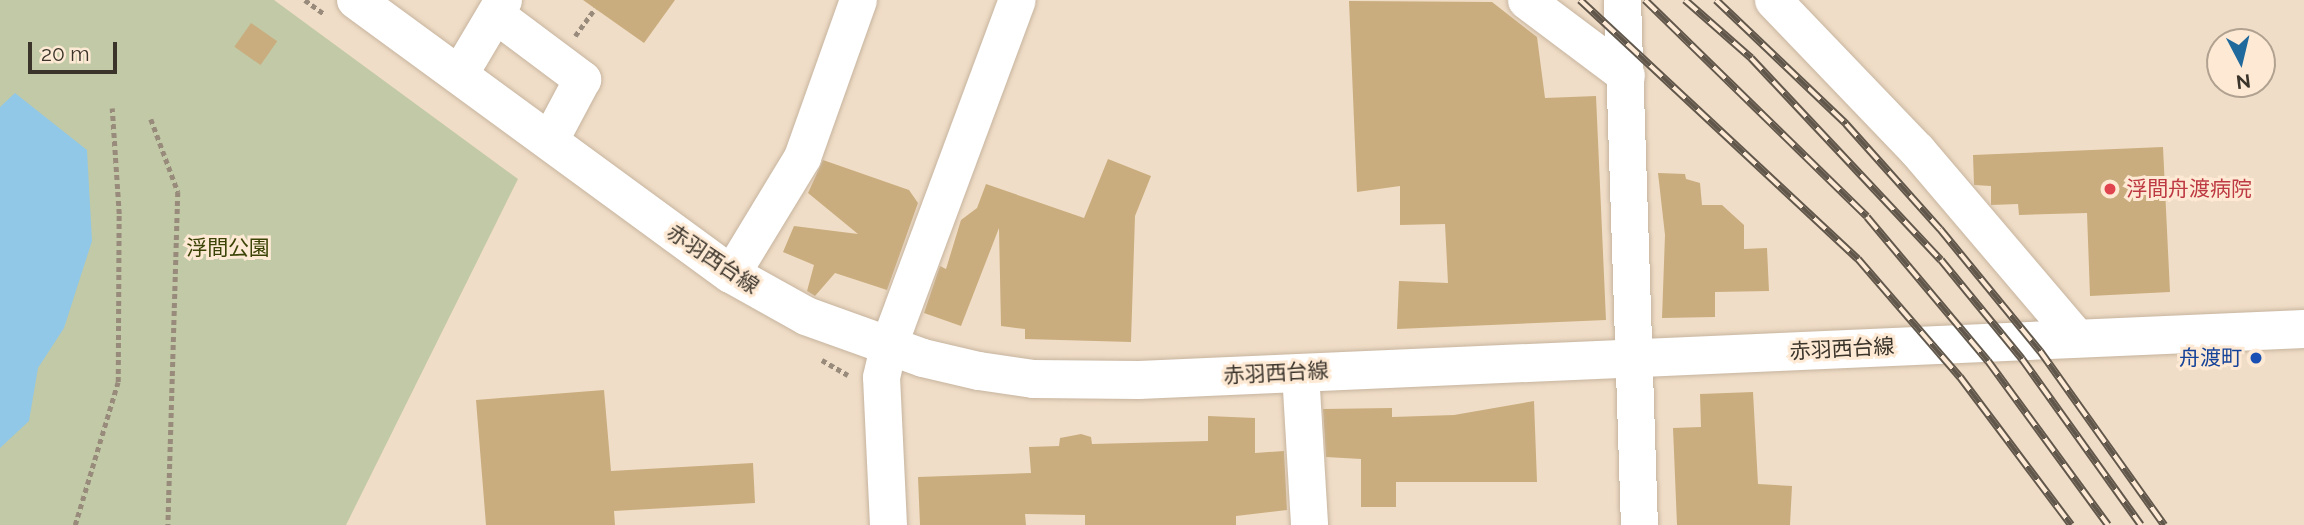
<!DOCTYPE html>
<html>
<head>
<meta charset="utf-8">
<style>
  body { margin:0 }
  #map { position:relative; width:2304px; height:525px; overflow:hidden; background:#f0ddc7; font-family:Raleway,"Noto Sans JP",sans-serif }
  div>[style] { position:absolute }
  .green>* { inset:0; background:#c1c9a6 }
  .water>* { inset:0; background:#92c8e7 }
  .building>* { inset:0; background:#caad7e; transform-origin:0 0 }
  .path>* { height:4.5px; margin-top:-2.25px; transform-origin:0; background:repeating-linear-gradient(90deg,#988b7b 0 5px,transparent 0 8.5px) }
  .roads { filter:drop-shadow(0 0 2px #c6b49f) drop-shadow(0 0 2px #c6b49f) }
  .minor>* { height:37px; margin:-18.5px; padding:0 18.5px; transform-origin:18.5px; border-radius:18.5px; background:#fff }
  .major>* { height:38px; margin:-19px; padding:0 19px; transform-origin:19px; border-radius:19px; background:#fff }
  .rail>* { height:8px; margin-top:-4px; transform-origin:0; background:repeating-linear-gradient(90deg,#feead4 0 16px,#61574b 0 32px); box-sizing:border-box; border-block:2px solid #61574b }
  .dots>* { width:19px; height:19px; translate:-50% -50%; box-sizing:border-box; border:4px solid #feead4; border-radius:50% }
  span { translate:-50% -50%; white-space:nowrap; text-align:center; line-height:1.15; -webkit-text-stroke:6px #feead4; paint-order:stroke }
  .health-label { font-size:21px; color:#be3a42 }
  .left { translate:0 -50%; text-align:left }
  .park-label { font-size:21px; color:#3b4406 }
  .street-label { font-size:21px; color:#3b342b }
  .transit-label { font-size:21px; color:#164399 }
  .right { translate:-100% -50%; text-align:right }
  .north { position:absolute; left:2206px; top:28px; width:70px; height:70px; box-sizing:border-box; background:#feead4; border:2px solid #b0a190; border-radius:50%; rotate:173deg; font-size:19px; font-weight:700; line-height:28px; text-align:center; color:#3b342b }
  .north::after { content:''; display:block; margin:auto; width:24px; height:32px; background:#1f699d; clip-path:polygon(50% 0,100% 100%,50% 72%,0 100%) }
  .scale { position:absolute; left:28px; top:42px; width:89px; height:32px; box-sizing:border-box; border:4px solid #3b342b; border-top:0; padding-left:9px; font-size:21px; line-height:24px; white-space:nowrap; color:#3b342b; -webkit-text-stroke:5px #feead4; paint-order:stroke }
</style>
</head>
<body>
<div id="map">
  <div class="green">
    <i style="clip-path:polygon(0 0,274px 0,518px 179px,346px 525px,0 525px)"></i>
  </div>
  <div class="water">
    <i style="clip-path:polygon(15px 93px,87px 150px,92px 241px,64px 328px,38px 368px,29px 421px,0 448px,0 107px)"></i>
  </div>
  <div class="building">
    <i style="clip-path:polygon(583px 0,675px 0,644px 43px)"></i>
    <i style="clip-path:polygon(1349px 1px,1492px 2px,1537px 37px,1545px 98px,1596px 96px,1606px 320px,1397px 329px,1399px 281px,1448px 283px,1445px 224px,1400px 225px,1400px 186px,1357px 192px)"></i>
    <i style="left:251px;top:23px;width:32px;height:29px;rotate:35deg"></i>
    <i style="clip-path:polygon(2163px 147px,2170px 292px,2090px 296px,2087px 213px,2019px 215px,2018px 204px,1991px 205px,1991px 186px,1974px 185px,1973px 155px)"></i>
    <i style="clip-path:polygon(1108px 159px,1151px 176px,1135px 216px,1131px 342px,1025px 339px,1025px 329px,1001px 326px,999px 228px,961px 326px,924px 313px,940px 266px,946px 269px,961px 220px,977px 208px,986px 184px,1084px 218px)"></i>
    <i style="clip-path:polygon(823px 160px,909px 190px,918px 203px,887px 290px,835px 273px,815px 296px,807px 291px,814px 265px,783px 252px,794px 226px,858px 234px,808px 193px)"></i>
    <i style="clip-path:polygon(1658px 173px,1685px 174px,1686px 179px,1700px 183px,1702px 205px,1722px 205px,1744px 225px,1744px 249px,1767px 248px,1769px 291px,1715px 292px,1715px 317px,1662px 318px,1665px 235px)"></i>
    <i style="clip-path:polygon(604px 390px,611px 471px,753px 463px,755px 503px,614px 511px,615px 525px,486px 525px,476px 400px)"></i>
    <i style="clip-path:polygon(1753px 392px,1758px 484px,1792px 486px,1790px 525px,1677px 525px,1673px 428px,1701px 427px,1700px 394px)"></i>
    <i style="clip-path:polygon(1534px 401px,1537px 482px,1396px 482px,1396px 507px,1361px 507px,1361px 459px,1326px 457px,1323px 409px,1392px 408px,1392px 417px,1454px 415px)"></i>
    <i style="clip-path:polygon(1208px 416px,1255px 418px,1255px 453px,1284px 451px,1287px 510px,1236px 516px,1236px 525px,1085px 525px,1085px 515px,1025px 514px,1026px 525px,920px 525px,918px 477px,1031px 473px,1029px 447px,1059px 446px,1060px 438px,1081px 434px,1091px 437px,1092px 444px,1208px 441px)"></i>
  </div>
  <div class="path">
    <i style="left:305px;top:0;width:24px;rotate:36deg"></i>
    <i style="left:575px;top:36px;width:34px;rotate:-54deg"></i>
    <i style="left:151px;top:119px;width:78px;rotate:69.7deg"></i>
    <i style="left:178px;top:192px;width:333px;rotate:91.7deg"></i>
    <i style="left:822px;top:360px;width:30px;rotate:30deg"></i>
    <i style="left:75px;top:525px;width:149px;rotate:-73.3deg"></i>
    <i style="left:118px;top:382px;width:168px;rotate:-89.7deg"></i>
    <i style="left:119px;top:214px;width:106px;rotate:-93.8deg"></i>
  </div>
  <div class="roads">
    <div class="minor">
      <i style="left:1526px;top:0;width:125px;rotate:36.9deg"></i>
      <i style="left:1622px;top:0;width:525px;rotate:88.15deg"></i>
      <i style="left:1773px;top:0;width:208px;rotate:46.2deg"></i>
      <i style="left:1917px;top:150px;width:247px;rotate:49.6deg"></i>
      <i style="left:495px;top:14px;width:109px;rotate:36.8deg"></i>
      <i style="left:582px;top:79px;width:70px;rotate:118deg"></i>
      <i style="left:459px;top:74px;width:86px;rotate:-59.3deg"></i>
      <i style="left:731px;top:274px;width:137px;rotate:-58.7deg"></i>
      <i style="left:802px;top:157px;width:167px;rotate:-70.4deg"></i>
      <i style="left:1300px;top:372px;width:153px;rotate:86.6deg"></i>
      <i style="left:888px;top:525px;width:148px;rotate:-92.7deg"></i>
      <i style="left:881px;top:377px;width:32px;rotate:-77deg"></i>
      <i style="left:888px;top:346px;width:369px;rotate:-69.6deg"></i>
    </div>
    <div class="major">
      <i style="left:356px;top:0;width:464px;rotate:36.2deg"></i>
      <i style="left:731px;top:274px;width:86px;rotate:29.2deg"></i>
      <i style="left:806px;top:316px;width:124px;rotate:19.7deg"></i>
      <i style="left:923px;top:358px;width:57px;rotate:13.1deg"></i>
      <i style="left:979px;top:371px;width:55px;rotate:8.4deg"></i>
      <i style="left:1033px;top:379px;width:106px;rotate:0.5deg"></i>
      <i style="left:1139px;top:380px;width:1166px;rotate:-2.51deg"></i>
    </div>
  </div>
  <div class="rail">
    <i style="left:1580px;top:0;width:380px;rotate:43deg"></i>
    <i style="left:1858px;top:259px;width:156px;rotate:49.2deg"></i>
    <i style="left:1960px;top:377px;width:185px;rotate:53.1deg"></i>
    <i style="left:1645px;top:0;width:310px;rotate:44.3deg"></i>
    <i style="left:1867px;top:217px;width:188px;rotate:50deg"></i>
    <i style="left:1988px;top:361px;width:203px;rotate:53.8deg"></i>
    <i style="left:1685px;top:0;width:88px;rotate:41.3deg"></i>
    <i style="left:1751px;top:58px;width:277px;rotate:46.8deg"></i>
    <i style="left:1941px;top:260px;width:128px;rotate:50.7deg"></i>
    <i style="left:2022px;top:359px;width:204px;rotate:54.4deg"></i>
    <i style="left:1716px;top:0;width:180px;rotate:43.6deg"></i>
    <i style="left:1846px;top:124px;width:141px;rotate:48.2deg"></i>
    <i style="left:1940px;top:229px;width:158px;rotate:50.7deg"></i>
    <i style="left:2040px;top:351px;width:214px;rotate:54.5deg"></i>
  </div>
  <div class="dots">
    <i style="left:2110px;top:189px;background:#e0444e"></i>
    <i style="left:2256px;top:358px;background:#1a4fb4"></i>
  </div>
  <div class="health-label">
    <span class="left" style="left:2126px;top:189px">浮間舟渡病院</span>
  </div>
  <div class="park-label">
    <span style="left:228px;top:248px">浮間公園</span>
  </div>
  <div class="street-label">
    <span style="left:713px;top:259px;rotate:34deg">赤羽西台線</span>
    <span style="left:1842px;top:349px;rotate:-3deg">赤羽西台線</span>
    <span style="left:1276px;top:373px;rotate:-3deg">赤羽西台線</span>
  </div>
  <div class="transit-label">
    <span class="right" style="left:2242px;top:358px">舟渡町</span>
  </div>
  <div class="north">N</div>
  <div class="scale">20 m</div>
</div>
</body>
</html>
